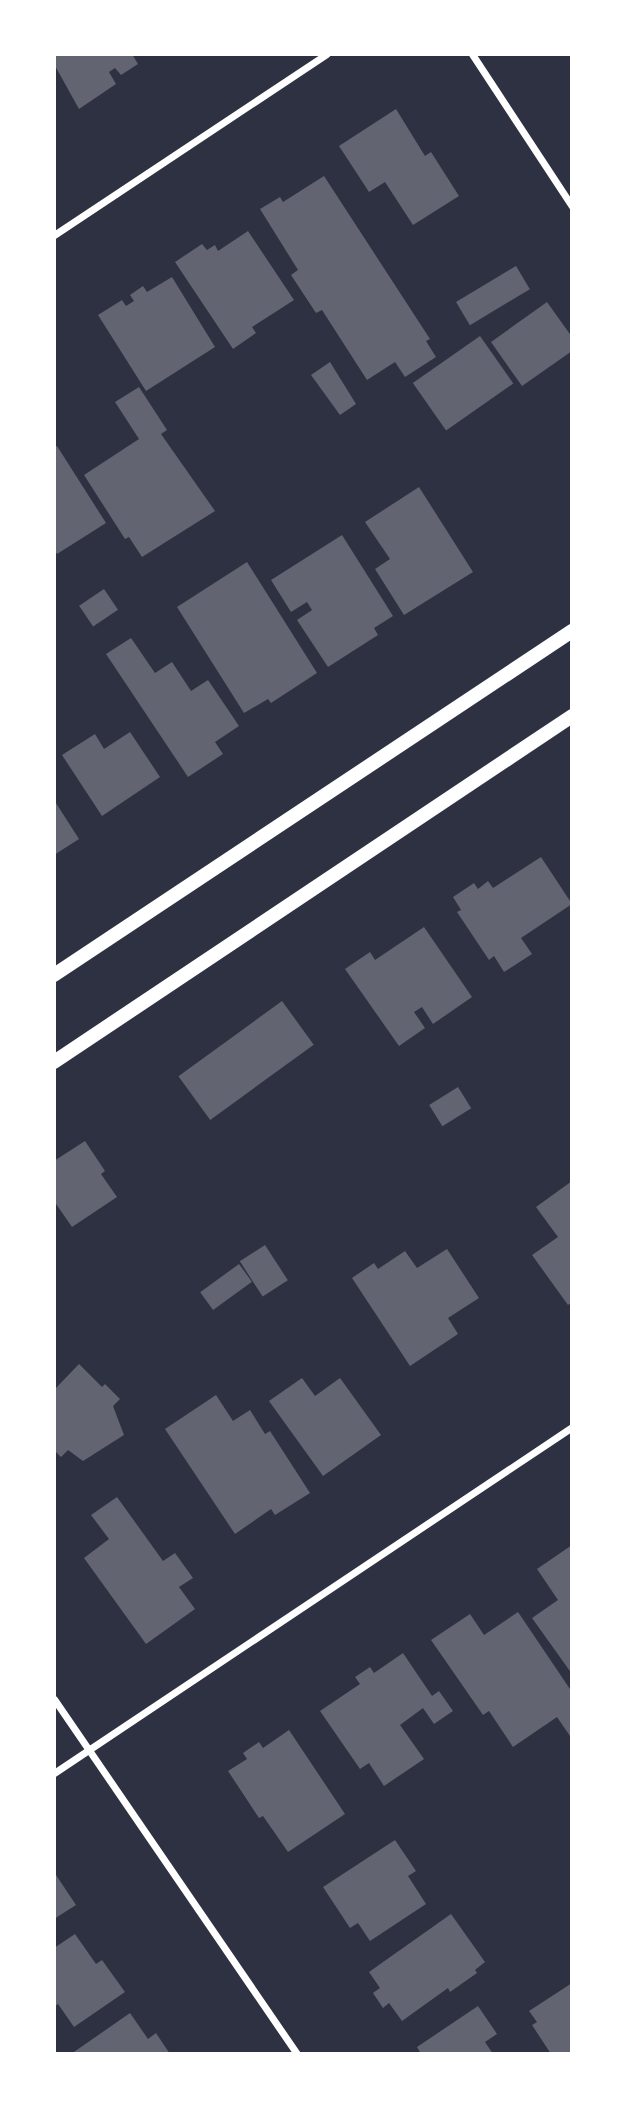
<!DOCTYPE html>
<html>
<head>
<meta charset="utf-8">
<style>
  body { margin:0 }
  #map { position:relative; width:626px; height:2108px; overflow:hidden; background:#2d3142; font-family:Georgia,serif }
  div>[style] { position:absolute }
  .building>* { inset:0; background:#626471; transform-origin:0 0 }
  .minor>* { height:7px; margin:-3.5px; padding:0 3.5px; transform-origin:3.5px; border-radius:3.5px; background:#fff }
  .secondary>* { height:14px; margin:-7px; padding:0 7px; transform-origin:7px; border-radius:7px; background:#fff }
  span { translate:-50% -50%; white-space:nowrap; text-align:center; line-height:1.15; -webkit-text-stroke:6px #fff; paint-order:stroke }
  .frame { position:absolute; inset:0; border:56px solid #fff; pointer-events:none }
</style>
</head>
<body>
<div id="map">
  <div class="building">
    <i style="clip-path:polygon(54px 54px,132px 54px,138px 64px,121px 75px,115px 68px,109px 72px,116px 84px,79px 109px,54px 64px)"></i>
    <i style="clip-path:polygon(396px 109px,425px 156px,431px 152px,459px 196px,413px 225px,385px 182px,369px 192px,339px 146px)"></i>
    <i style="clip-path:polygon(324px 176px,430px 339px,426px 341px,436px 357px,405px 377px,395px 362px,367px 380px,322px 310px,316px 313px,291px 275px,298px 270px,260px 209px,280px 197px,283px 202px)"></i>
    <i style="clip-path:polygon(248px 231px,294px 300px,252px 327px,256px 333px,233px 349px,175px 262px,202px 244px,207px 250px,215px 245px,218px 251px)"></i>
    <i style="left:516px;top:266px;width:27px;height:70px;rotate:59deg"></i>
    <i style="clip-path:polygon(172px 277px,215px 347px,146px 391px,98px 315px,122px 300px,126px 306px,134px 301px,130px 295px,143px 286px,147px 292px)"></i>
    <i style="clip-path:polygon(547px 302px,572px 337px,572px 351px,522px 386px,491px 342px)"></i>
    <i style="left:480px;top:336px;width:58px;height:82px;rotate:55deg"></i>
    <i style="clip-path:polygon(330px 362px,356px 404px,340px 415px,311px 375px)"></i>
    <i style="clip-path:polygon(139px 387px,167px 430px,161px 434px,215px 511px,142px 557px,129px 537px,125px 539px,84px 475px,139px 439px,115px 402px)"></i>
    <i style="clip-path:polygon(57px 446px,106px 523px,57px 554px,54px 550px,54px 448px)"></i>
    <i style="clip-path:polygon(419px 487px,473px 572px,404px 615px,375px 569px,390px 559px,365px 522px)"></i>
    <i style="clip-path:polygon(342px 535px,393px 616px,374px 628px,378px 635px,328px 667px,297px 620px,312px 610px,307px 602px,291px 612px,271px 580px)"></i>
    <i style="clip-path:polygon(247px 562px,317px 673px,271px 703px,268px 699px,244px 713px,177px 607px)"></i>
    <i style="left:104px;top:589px;width:25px;height:30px;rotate:56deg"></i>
    <i style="clip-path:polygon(131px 638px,155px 673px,172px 662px,191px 691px,208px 680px,239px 726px,215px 742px,223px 754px,188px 777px,106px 654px)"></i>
    <i style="clip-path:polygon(130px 732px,160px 777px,102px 816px,62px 755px,95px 734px,104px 749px)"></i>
    <i style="clip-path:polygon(54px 800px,79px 839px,54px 855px)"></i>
    <i style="clip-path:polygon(541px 857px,572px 904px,521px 938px,532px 954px,504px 972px,494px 956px,489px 960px,457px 912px,461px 910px,453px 897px,474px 883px,478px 889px,488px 881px,493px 888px)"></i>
    <i style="clip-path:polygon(424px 927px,472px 997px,433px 1024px,422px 1007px,414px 1012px,425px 1028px,399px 1046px,345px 969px,370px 952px,375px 960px)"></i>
    <i style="left:282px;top:1001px;width:54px;height:128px;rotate:54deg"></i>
    <i style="left:458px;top:1087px;width:25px;height:34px;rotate:58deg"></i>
    <i style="clip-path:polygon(85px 1141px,105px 1171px,101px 1174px,117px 1197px,72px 1227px,54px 1201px,54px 1161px)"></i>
    <i style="clip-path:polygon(572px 1181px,572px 1302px,568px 1305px,532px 1255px,558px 1237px,536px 1207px)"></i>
    <i style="left:265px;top:1245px;width:42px;height:30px;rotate:57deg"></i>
    <i style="clip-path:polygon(447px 1249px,479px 1298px,448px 1318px,458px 1334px,410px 1366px,352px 1278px,374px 1263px,378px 1269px,405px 1251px,417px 1268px)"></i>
    <i style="left:239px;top:1264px;width:22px;height:48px;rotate:54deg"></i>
    <i style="clip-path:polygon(79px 1364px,102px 1387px,105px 1384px,120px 1399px,113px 1406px,124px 1435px,83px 1461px,68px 1450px,61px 1457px,54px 1450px,54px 1390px)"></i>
    <i style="clip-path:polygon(302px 1378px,315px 1396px,340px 1378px,381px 1435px,323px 1476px,269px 1401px)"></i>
    <i style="clip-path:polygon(216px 1395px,233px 1421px,250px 1410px,265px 1434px,270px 1431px,310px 1493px,275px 1515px,271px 1509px,235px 1534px,165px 1429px)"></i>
    <i style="clip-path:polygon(117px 1497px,163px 1561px,175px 1553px,193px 1578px,179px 1587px,195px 1609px,146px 1644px,84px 1558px,109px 1539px,91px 1515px)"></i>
    <i style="clip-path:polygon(572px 1545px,572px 1674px,532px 1618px,558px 1600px,537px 1569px)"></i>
    <i style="clip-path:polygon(518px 1612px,572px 1692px,572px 1739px,557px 1717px,513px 1747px,489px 1711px,483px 1715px,431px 1640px,470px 1614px,484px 1635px)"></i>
    <i style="clip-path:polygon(403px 1653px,432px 1696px,439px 1691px,453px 1711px,434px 1724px,423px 1708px,400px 1725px,424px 1759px,384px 1786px,369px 1763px,360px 1769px,320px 1711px,360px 1684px,355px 1677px,370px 1667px,374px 1673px)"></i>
    <i style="clip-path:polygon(289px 1730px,345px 1814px,288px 1852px,263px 1816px,259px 1818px,228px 1771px,247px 1759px,243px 1753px,259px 1742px,263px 1748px)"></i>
    <i style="clip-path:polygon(395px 1840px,416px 1871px,408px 1876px,426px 1904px,370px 1941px,358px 1923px,350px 1928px,323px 1887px)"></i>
    <i style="clip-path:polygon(54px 1872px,76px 1905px,54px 1919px)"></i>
    <i style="clip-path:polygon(451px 1914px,485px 1962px,475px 1970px,477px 1973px,450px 1992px,448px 1988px,402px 2021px,389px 2003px,383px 2008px,373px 1993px,380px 1988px,369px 1972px)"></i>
    <i style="clip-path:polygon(75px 1934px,96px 1964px,102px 1960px,125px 1992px,74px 2027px,58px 2004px,54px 2007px,54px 1948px)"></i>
    <i style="clip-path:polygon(572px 1983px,572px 2054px,551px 2054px,532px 2025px,537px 2022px,529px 2011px)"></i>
    <i style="clip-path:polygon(478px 2006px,497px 2034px,485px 2042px,493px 2054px,421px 2054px,417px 2047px)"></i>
    <i style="clip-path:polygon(130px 2013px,148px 2039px,156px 2033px,170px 2054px,71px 2054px)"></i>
  </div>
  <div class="minor">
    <i style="left:472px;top:54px;width:182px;rotate:56.7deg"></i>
    <i style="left:54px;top:235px;width:327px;rotate:-33.6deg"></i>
    <i style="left:54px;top:1699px;width:430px;rotate:55.6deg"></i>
    <i style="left:54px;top:1773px;width:623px;rotate:-33.74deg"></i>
  </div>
  <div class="secondary">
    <i style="left:54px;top:975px;width:622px;rotate:-33.59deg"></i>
    <i style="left:54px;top:1062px;width:623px;rotate:-33.74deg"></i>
  </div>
  <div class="frame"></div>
</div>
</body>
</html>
